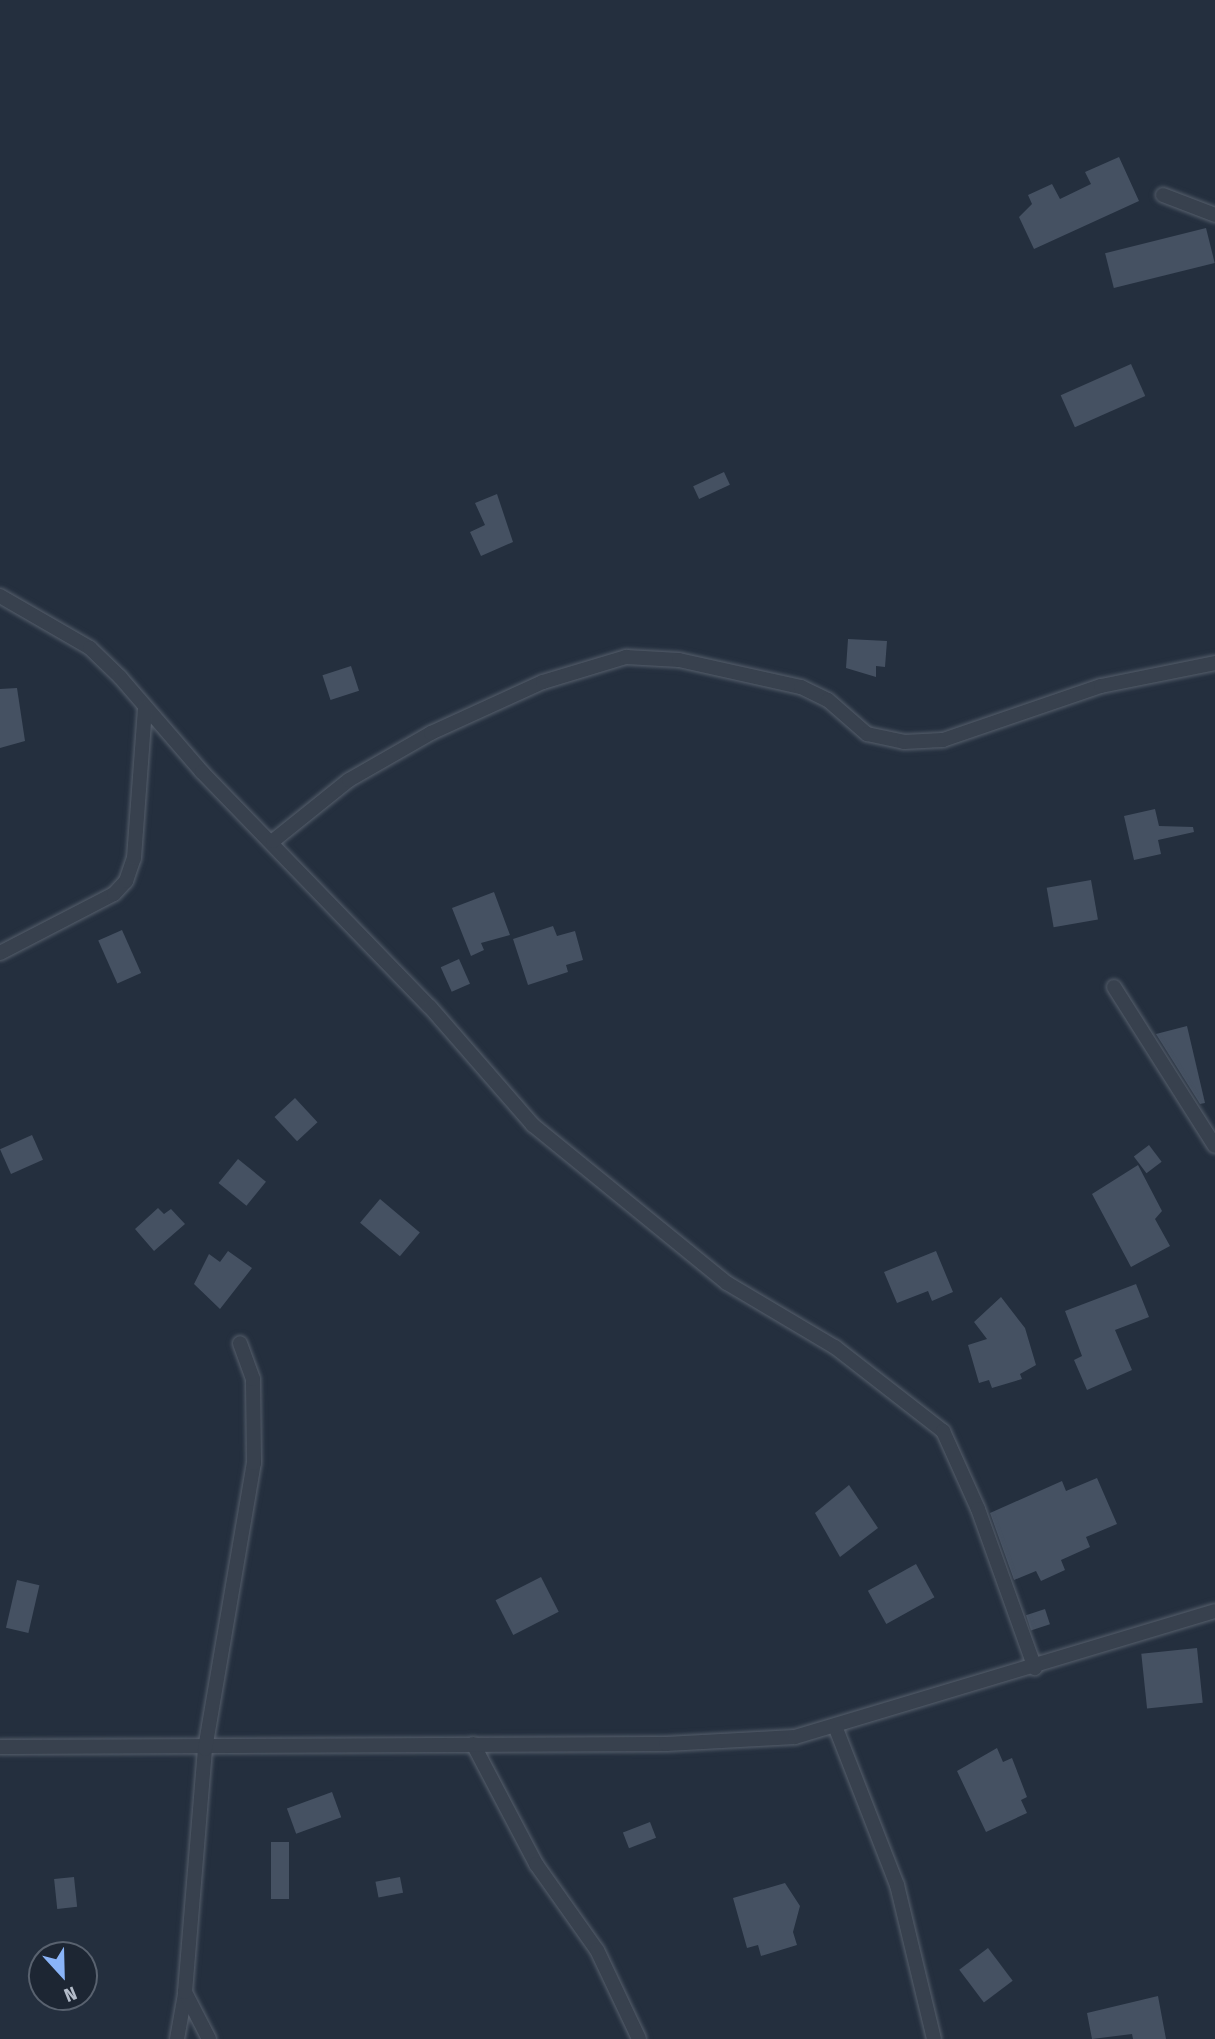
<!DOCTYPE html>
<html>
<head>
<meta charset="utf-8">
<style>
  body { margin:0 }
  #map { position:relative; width:1215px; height:2039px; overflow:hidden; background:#242f3e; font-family:"Fira Sans Condensed",sans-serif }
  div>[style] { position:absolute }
  .building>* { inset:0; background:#455162; transform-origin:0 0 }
  .roads { filter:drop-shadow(0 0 2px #565f6c) drop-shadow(0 0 2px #565f6c) }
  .street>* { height:14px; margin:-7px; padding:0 7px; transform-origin:7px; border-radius:7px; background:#38414e }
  span { translate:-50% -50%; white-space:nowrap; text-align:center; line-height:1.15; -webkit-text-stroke:6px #1d2633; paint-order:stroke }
  .north { position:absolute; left:28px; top:1941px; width:70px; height:70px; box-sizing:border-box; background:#1d2633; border:2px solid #59626f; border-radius:50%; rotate:158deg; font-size:19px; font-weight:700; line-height:28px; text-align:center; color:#b4bcc9 }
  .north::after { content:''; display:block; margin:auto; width:24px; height:32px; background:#8ab4f8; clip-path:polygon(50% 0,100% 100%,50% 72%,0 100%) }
</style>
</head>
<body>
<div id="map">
  <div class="building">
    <i style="clip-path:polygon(1119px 157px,1139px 201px,1034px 249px,1019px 217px,1032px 204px,1028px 195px,1052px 184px,1060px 199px,1091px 184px,1085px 172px)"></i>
    <i style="left:1206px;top:228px;width:36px;height:104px;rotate:76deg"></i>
    <i style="left:1131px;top:364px;width:35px;height:77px;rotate:66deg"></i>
    <i style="left:724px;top:472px;width:14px;height:34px;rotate:65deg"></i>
    <i style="clip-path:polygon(497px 494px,513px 542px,481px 556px,470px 532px,485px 525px,475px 503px)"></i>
    <i style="clip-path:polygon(848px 639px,887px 641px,885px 667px,876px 666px,876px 677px,846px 668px)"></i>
    <i style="left:351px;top:666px;width:26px;height:30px;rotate:72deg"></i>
    <i style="clip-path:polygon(17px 688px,25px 741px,0 748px,0 689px)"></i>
    <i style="clip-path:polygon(1155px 809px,1159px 826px,1193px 827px,1194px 832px,1158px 840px,1161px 854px,1134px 860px,1124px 816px)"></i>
    <i style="left:1091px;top:880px;width:40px;height:45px;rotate:80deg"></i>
    <i style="clip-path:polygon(494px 892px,510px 935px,481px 943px,484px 950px,471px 956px,452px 908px)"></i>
    <i style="clip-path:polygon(553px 926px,557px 936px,575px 931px,583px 960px,566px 965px,568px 972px,528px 985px,513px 939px)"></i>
    <i style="left:122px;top:930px;width:47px;height:26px;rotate:66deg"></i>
    <i style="left:459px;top:959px;width:27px;height:20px;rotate:66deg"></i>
    <i style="clip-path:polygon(1187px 1026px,1205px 1103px,1200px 1104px,1156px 1034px)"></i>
    <i style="left:295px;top:1098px;width:33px;height:28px;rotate:47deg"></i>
    <i style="left:32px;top:1135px;width:27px;height:35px;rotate:66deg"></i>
    <i style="left:1149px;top:1145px;width:21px;height:19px;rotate:53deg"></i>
    <i style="left:238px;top:1159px;width:36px;height:31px;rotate:39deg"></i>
    <i style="clip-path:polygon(1138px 1165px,1162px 1211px,1155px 1219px,1170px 1246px,1131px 1267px,1092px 1194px)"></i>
    <i style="left:380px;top:1199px;width:52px;height:31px;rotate:40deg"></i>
    <i style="clip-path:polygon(158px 1208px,164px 1214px,171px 1209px,185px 1224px,154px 1251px,135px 1229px)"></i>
    <i style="clip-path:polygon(228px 1251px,252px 1268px,220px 1309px,194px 1284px,209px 1254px,220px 1262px)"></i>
    <i style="clip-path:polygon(936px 1251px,953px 1292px,932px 1301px,928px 1291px,897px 1303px,884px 1272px)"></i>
    <i style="clip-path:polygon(1136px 1284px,1149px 1317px,1115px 1330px,1132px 1370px,1087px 1390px,1074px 1360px,1082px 1356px,1065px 1311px)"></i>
    <i style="clip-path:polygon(1001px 1297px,1025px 1328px,1036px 1365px,1020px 1374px,1022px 1379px,992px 1388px,989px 1380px,979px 1383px,968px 1345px,987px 1339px,974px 1322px)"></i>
    <i style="clip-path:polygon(1097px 1478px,1117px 1524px,1086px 1537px,1090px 1547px,1061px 1560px,1065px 1570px,1041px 1581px,1036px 1571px,1014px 1580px,990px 1513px,1062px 1481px,1066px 1491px)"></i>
    <i style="clip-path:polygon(849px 1485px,878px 1528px,840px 1557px,815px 1513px)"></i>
    <i style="left:916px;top:1564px;width:38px;height:55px;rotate:61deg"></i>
    <i style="left:541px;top:1577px;width:39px;height:51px;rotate:63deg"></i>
    <i style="left:17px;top:1580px;width:23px;height:49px;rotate:13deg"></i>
    <i style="left:1045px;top:1609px;width:16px;height:20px;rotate:72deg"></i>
    <i style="left:1197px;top:1648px;width:55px;height:56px;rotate:84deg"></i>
    <i style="clip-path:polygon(997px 1748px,1003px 1762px,1012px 1758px,1027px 1797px,1021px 1800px,1027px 1813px,986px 1832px,957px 1771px)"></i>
    <i style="left:332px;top:1792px;width:27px;height:48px;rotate:70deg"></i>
    <i style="left:650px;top:1822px;width:17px;height:29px;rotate:69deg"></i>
    <i style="left:271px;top:1842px;width:18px;height:57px"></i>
    <i style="left:74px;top:1877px;width:30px;height:20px;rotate:84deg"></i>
    <i style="left:400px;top:1877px;width:16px;height:25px;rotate:79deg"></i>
    <i style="clip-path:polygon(785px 1883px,800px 1906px,793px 1932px,797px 1945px,761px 1956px,758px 1945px,747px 1948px,733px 1898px)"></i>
    <i style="left:988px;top:1948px;width:41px;height:36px;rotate:53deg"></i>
    <i style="clip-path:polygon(1158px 1996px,1166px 2039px,1133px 2039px,1132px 2034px,1092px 2039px,1087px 2013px)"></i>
  </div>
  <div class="roads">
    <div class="street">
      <i style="left:1163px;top:195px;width:56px;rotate:21deg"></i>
      <i style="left:0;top:596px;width:104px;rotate:30deg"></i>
      <i style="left:90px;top:648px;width:42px;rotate:44deg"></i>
      <i style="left:120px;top:677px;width:125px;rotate:49.2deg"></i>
      <i style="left:202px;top:772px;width:327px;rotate:45.9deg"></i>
      <i style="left:430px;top:1007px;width:157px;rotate:48.9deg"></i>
      <i style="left:533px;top:1125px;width:250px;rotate:39.2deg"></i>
      <i style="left:727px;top:1283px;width:126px;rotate:30.7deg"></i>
      <i style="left:835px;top:1347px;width:137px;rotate:37.9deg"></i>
      <i style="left:943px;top:1431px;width:85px;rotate:65.8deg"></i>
      <i style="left:978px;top:1509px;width:169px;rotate:70.3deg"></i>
      <i style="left:273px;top:841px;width:97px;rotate:-38.8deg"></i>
      <i style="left:349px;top:780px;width:95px;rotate:-29.8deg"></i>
      <i style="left:431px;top:733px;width:123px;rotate:-24.5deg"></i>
      <i style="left:543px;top:682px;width:87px;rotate:-16.8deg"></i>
      <i style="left:626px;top:657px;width:53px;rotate:3.2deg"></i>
      <i style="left:679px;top:660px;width:125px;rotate:12.5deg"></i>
      <i style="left:801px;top:687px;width:30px;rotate:26deg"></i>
      <i style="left:828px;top:700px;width:52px;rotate:41.1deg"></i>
      <i style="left:867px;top:734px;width:38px;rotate:12deg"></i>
      <i style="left:904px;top:742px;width:39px;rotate:-3deg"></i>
      <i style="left:943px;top:740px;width:167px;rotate:-18.9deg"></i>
      <i style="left:1101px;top:686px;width:116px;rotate:-11.4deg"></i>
      <i style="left:0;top:953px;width:128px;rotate:-27.4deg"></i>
      <i style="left:114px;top:894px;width:18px;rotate:-47deg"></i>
      <i style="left:126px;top:881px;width:24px;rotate:-71deg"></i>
      <i style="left:134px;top:858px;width:151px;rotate:-85.8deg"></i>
      <i style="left:1114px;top:987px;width:188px;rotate:57.6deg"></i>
      <i style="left:835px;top:1726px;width:171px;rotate:68.7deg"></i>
      <i style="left:897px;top:1885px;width:158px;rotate:76.5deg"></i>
      <i style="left:473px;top:1744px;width:136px;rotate:62.3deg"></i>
      <i style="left:536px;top:1864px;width:105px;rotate:54.7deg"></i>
      <i style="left:597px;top:1950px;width:98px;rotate:64.7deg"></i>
      <i style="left:0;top:1747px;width:666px;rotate:-0.26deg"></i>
      <i style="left:666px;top:1744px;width:129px;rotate:-3.1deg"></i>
      <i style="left:795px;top:1737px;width:438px;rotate:-16.7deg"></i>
      <i style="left:177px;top:2039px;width:46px;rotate:-79.9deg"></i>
      <i style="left:209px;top:2039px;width:53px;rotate:-117.1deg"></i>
      <i style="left:185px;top:1992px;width:244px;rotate:-85.3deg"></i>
      <i style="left:205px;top:1749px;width:290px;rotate:-80.3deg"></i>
      <i style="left:254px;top:1463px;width:84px;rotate:-90.7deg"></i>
      <i style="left:253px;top:1379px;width:38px;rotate:-110deg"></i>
    </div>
  </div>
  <div class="north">N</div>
</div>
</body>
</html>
